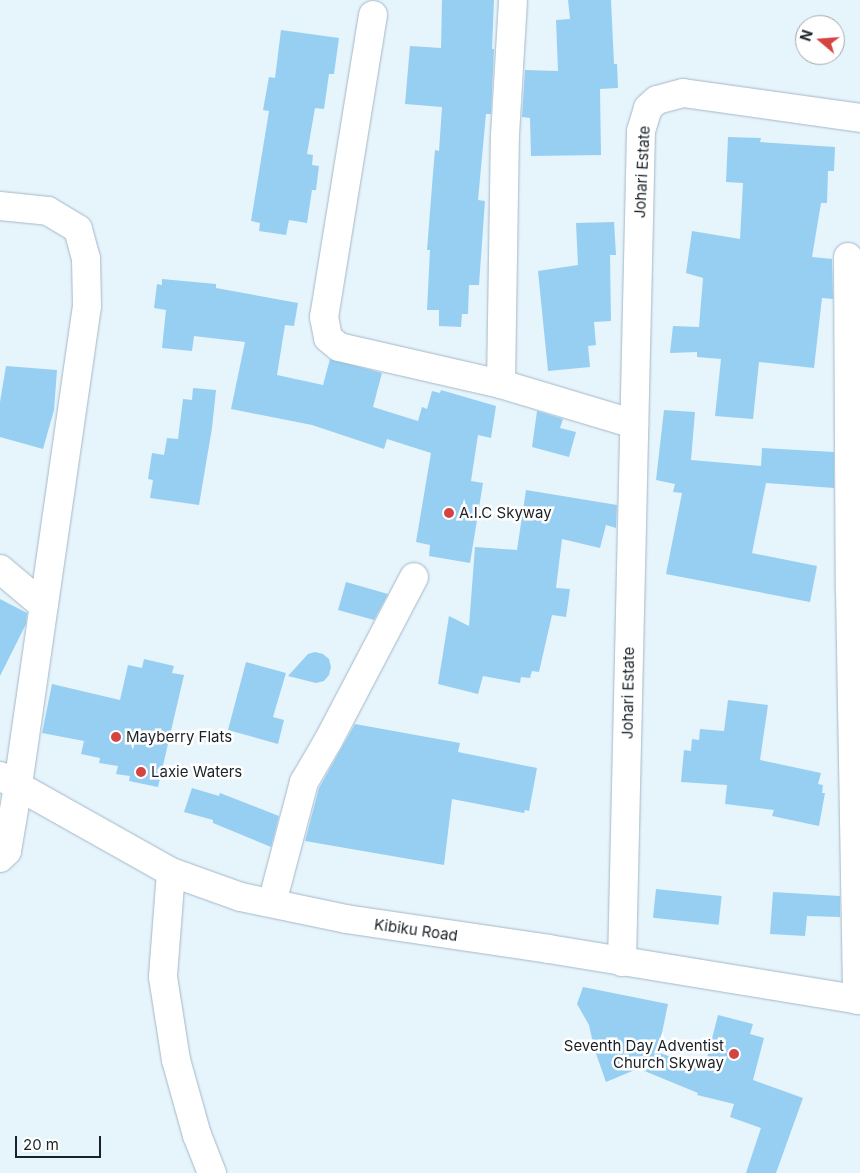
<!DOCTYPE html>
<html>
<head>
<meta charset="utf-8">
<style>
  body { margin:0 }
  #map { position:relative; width:860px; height:1173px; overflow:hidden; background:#e6f4fc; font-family:Inter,sans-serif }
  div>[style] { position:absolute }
  .building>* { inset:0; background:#97cff2; transform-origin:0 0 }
  .roads { filter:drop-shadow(0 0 1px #a3b8c6) drop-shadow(0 0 1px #a3b8c6) }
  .minor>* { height:28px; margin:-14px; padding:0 14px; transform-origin:14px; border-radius:14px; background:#fff }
  .dots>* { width:14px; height:14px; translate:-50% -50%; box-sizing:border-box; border:2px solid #fff; border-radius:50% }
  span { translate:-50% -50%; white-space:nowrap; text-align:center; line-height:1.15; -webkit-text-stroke:5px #fff; paint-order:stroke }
  .street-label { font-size:15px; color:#1a2227 }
  .poi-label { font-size:15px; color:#1a2227 }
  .left { translate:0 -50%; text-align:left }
  .right { translate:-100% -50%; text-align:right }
  .north { position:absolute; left:795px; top:15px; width:50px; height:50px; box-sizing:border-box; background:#fff; border:1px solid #a3a7a9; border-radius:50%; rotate:288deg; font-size:14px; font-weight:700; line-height:20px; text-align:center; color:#1a2227 }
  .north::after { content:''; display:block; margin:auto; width:18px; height:22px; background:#d44542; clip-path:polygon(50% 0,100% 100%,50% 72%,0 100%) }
  .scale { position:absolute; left:15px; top:1136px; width:86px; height:22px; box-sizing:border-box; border:2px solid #1a2227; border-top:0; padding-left:6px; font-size:15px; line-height:18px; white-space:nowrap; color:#1a2227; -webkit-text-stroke:4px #fff; paint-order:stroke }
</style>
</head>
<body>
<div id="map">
  <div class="building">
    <i style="clip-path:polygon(442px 0,494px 0,492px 49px,494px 49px,491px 114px,486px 114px,478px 200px,485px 201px,479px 285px,469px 285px,468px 314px,462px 314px,461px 327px,439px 326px,439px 310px,427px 310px,430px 250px,427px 250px,433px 173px,435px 150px,439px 151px,442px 107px,405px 104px,410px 46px,441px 48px)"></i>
    <i style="clip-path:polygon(568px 0,611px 0,614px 64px,617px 64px,618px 88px,600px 89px,601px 155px,531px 156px,530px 118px,522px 117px,525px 70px,558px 71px,556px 20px,570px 19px)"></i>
    <i style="clip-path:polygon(281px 30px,339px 38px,334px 74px,329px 74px,324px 109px,315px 108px,307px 154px,313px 155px,312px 165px,319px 166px,316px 190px,312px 190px,307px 223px,289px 220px,286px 235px,259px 231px,260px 223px,251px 221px,269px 111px,263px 110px,269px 77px,275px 78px)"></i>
    <i style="clip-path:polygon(728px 137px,761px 138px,760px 142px,835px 147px,834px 171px,828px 171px,827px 203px,821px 203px,812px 257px,832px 259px,833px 299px,822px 298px,814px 368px,759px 362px,753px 419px,715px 416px,721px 359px,697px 357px,697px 352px,670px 353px,673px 326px,699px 327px,703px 278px,686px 273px,692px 231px,740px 239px,743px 183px,726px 182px)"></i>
    <i style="clip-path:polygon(614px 222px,616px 255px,610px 255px,611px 321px,594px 322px,596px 345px,588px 346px,590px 367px,548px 371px,538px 271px,578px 265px,576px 223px)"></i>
    <i style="clip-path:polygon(162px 279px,216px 284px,216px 288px,298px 303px,294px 326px,285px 325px,277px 375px,323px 385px,330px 359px,382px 373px,373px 407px,418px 421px,422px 407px,427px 409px,432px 391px,440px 393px,441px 390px,496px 406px,491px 438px,478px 435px,471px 481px,483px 483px,470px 563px,429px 556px,430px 545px,416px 542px,431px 453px,387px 439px,384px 449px,312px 425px,231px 409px,245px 342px,194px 336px,192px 351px,162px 348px,166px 310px,154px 308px,157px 284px,162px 285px)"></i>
    <i style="clip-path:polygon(6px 366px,57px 370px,54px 410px,43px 449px,0 437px,0 402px)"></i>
    <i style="clip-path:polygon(193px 388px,216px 390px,212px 428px,199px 505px,150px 498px,153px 480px,148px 479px,152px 453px,164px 455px,167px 438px,178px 439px,183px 399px,192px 400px)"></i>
    <i style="clip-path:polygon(664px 410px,695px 412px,691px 460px,761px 466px,762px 448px,834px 452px,834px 488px,766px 483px,752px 553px,817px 566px,810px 602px,666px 574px,682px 493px,673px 492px,675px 484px,656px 480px)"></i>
    <i style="clip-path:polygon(537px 411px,563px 419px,560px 428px,576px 432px,569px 457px,532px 447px)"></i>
    <i style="clip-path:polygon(526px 490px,617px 505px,616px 528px,606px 525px,600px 548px,562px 539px,556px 588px,570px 589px,566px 617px,552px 615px,539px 672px,532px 671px,530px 678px,521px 677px,520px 683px,483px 676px,478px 694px,438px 684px,449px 616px,469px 626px,475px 547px,517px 550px)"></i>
    <i style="clip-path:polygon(346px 582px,388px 594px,374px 620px,338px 610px)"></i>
    <i style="clip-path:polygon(0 599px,27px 613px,26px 624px,0 676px)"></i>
    <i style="clip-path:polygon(315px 652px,323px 654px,329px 659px,331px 667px,329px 675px,324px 681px,316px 683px,288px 676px,308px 654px)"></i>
    <i style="clip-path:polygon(144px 659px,174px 666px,172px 673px,184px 675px,158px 787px,129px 781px,130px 776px,116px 774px,118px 766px,99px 763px,100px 758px,81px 754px,84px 741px,42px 733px,52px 684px,120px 700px,128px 665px,142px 668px)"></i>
    <i style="clip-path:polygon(246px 662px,286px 673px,273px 717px,284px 720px,278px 744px,228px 730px)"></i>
    <i style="clip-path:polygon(728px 700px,768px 705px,760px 760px,821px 773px,818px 784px,823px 785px,822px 793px,825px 793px,819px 826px,772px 816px,774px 810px,725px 804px,727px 785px,681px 782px,684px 750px,691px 751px,692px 739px,699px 740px,700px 729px,724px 731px)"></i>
    <i style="clip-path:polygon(355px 724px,460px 743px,458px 752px,537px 768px,529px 811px,525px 810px,524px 813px,452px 799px,444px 865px,305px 841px,319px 788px)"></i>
    <i style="clip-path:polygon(192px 788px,219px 796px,220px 793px,279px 816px,271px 847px,213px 823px,213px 820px,184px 812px)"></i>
    <i style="left:656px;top:889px;width:66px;height:29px;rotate:6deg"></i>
    <i style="clip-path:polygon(773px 892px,840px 896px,840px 917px,807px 916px,805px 936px,770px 934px)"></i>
    <i style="clip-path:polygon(583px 987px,668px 1004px,658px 1052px,704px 1070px,718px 1015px,753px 1024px,750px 1034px,764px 1038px,753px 1080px,803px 1098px,776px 1173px,746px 1173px,761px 1128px,730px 1117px,734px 1104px,697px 1095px,698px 1093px,642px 1070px,642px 1067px,606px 1082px,594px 1048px,589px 1025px,577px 1004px)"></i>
  </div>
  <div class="roads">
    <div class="minor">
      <i style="left:373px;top:15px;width:306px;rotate:99.2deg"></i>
      <i style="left:324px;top:317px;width:21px;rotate:79deg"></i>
      <i style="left:328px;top:338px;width:14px;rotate:39deg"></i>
      <i style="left:339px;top:347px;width:166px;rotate:12.9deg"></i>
      <i style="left:501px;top:384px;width:139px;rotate:16.7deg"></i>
      <i style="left:0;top:206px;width:48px;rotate:5.9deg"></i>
      <i style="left:48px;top:211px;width:35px;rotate:31deg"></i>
      <i style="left:78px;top:229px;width:30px;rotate:75deg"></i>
      <i style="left:86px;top:258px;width:48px;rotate:88.8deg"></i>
      <i style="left:87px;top:306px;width:485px;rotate:98.2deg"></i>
      <i style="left:18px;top:786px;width:66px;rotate:99.6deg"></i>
      <i style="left:7px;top:851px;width:10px;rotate:135deg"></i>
      <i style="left:848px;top:257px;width:333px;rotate:89.7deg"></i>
      <i style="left:850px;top:590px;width:410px;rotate:89deg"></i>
      <i style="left:501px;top:384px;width:249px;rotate:-89.1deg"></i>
      <i style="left:505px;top:135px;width:135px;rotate:-86.6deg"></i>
      <i style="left:0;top:569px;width:57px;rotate:40.1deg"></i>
      <i style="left:0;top:776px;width:196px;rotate:29.3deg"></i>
      <i style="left:171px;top:872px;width:74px;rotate:19.7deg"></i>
      <i style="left:241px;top:897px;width:107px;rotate:11.8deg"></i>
      <i style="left:346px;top:919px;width:205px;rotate:8.4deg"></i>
      <i style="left:549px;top:949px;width:315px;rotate:9.3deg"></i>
      <i style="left:171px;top:872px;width:105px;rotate:94.4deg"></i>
      <i style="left:163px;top:977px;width:84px;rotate:81.1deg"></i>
      <i style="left:176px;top:1060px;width:78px;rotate:74.4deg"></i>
      <i style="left:197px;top:1135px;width:41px;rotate:68.5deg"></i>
      <i style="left:272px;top:903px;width:125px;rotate:-75.2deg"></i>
      <i style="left:304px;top:782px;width:48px;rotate:-59.7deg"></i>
      <i style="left:328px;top:741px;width:185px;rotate:-62.3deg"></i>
      <i style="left:622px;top:962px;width:831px;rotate:-88.69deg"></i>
      <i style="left:641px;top:131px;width:24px;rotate:-73deg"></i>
      <i style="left:648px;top:108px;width:12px;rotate:-42deg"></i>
      <i style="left:657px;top:100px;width:27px;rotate:-15deg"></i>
      <i style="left:683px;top:93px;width:179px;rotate:8deg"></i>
    </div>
  </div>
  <div class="dots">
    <i style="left:449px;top:513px;background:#d44542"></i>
    <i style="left:116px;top:737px;background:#d44542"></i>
    <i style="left:141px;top:772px;background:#d44542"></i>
    <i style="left:734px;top:1054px;background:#d44542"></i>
  </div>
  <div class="street-label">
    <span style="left:642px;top:172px;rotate:-87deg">Johari Estate</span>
    <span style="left:628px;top:693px;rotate:-89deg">Johari Estate</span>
    <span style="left:416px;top:930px;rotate:8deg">Kibiku Road</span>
  </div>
  <div class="poi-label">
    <span class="left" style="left:459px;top:513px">A.I.C Skyway</span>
    <span class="left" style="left:126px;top:737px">Mayberry Flats</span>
    <span class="left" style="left:151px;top:772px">Laxie Waters</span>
    <span class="right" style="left:724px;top:1054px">Seventh Day Adventist<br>Church Skyway</span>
  </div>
  <div class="north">N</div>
  <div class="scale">20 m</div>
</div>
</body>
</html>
